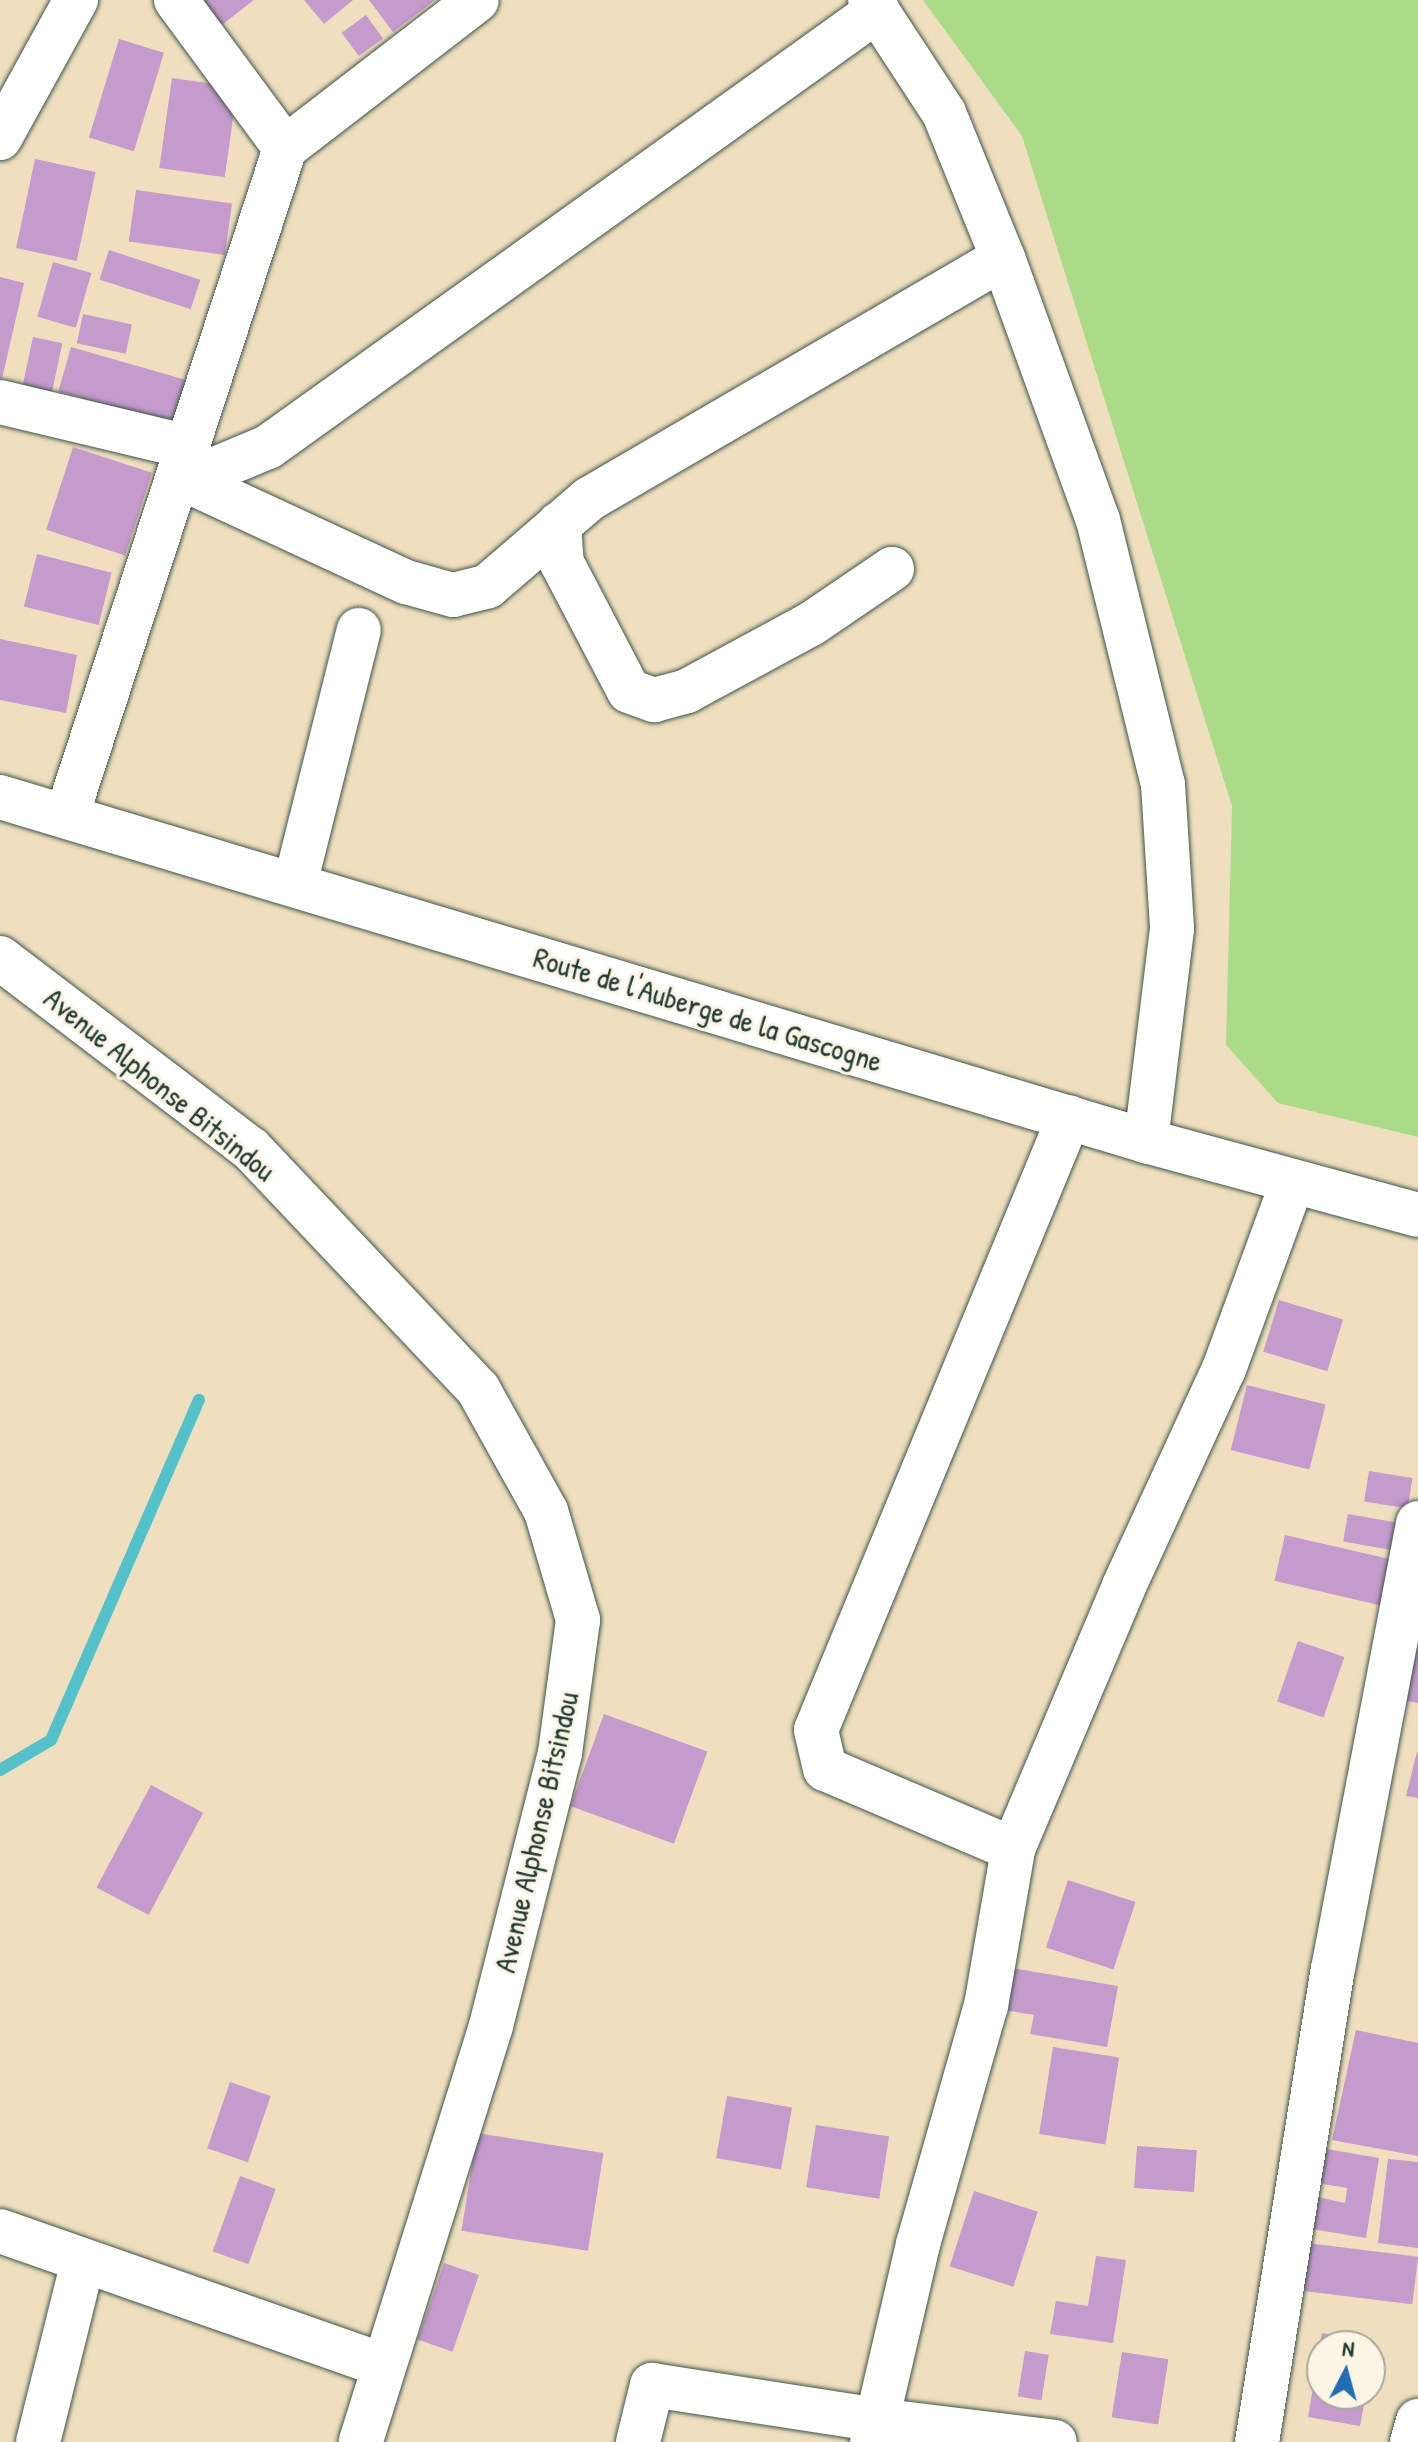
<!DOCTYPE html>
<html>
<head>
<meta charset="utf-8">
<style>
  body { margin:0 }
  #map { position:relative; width:1418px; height:2442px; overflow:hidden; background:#efdfbe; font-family:"Patrick Hand",sans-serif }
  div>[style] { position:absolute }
  .green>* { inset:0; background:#abdb89 }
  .stream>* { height:12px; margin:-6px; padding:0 6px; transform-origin:6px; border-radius:6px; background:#53c1ca }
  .building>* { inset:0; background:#c59acd; transform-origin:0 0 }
  .roads { filter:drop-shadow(0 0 2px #3e5549) drop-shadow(0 0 2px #3e5549) }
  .minor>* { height:44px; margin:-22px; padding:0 22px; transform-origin:22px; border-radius:22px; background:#fff }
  span { translate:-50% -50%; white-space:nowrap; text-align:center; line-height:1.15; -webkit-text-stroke:6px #fcf5e5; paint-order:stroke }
  .street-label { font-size:30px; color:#1f3d34 }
  .north { position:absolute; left:1306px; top:2330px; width:80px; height:80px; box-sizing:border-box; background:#fcf5e5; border:2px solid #a4ab9e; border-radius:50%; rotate:6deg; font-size:22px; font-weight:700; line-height:32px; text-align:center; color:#1f3d34 }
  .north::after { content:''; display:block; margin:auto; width:28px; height:36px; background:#1f6fb2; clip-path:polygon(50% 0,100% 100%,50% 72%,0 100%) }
</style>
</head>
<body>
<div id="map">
  <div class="green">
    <i style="clip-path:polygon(923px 0,1418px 0,1418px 1137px,1278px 1103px,1226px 1045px,1232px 806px,1022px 136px)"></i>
  </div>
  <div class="stream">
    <i style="left:0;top:1770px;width:59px;rotate:-30.5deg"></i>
    <i style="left:51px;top:1740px;width:371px;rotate:-66.5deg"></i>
  </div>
  <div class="building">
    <i style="clip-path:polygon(184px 0,254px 0,210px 34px)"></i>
    <i style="clip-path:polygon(304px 0,353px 0,324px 24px)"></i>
    <i style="clip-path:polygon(369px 0,435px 0,393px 32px)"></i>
    <i style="left:366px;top:15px;width:29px;height:30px;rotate:54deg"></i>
    <i style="left:119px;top:39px;width:47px;height:103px;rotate:17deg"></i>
    <i style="left:172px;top:78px;width:66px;height:91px;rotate:8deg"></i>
    <i style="left:35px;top:159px;width:62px;height:91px;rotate:12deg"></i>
    <i style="left:136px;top:190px;width:97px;height:52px;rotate:8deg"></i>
    <i style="left:109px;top:250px;width:96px;height:31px;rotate:18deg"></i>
    <i style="left:53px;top:262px;width:40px;height:57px;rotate:16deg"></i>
    <i style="clip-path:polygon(0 277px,24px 283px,2px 379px,0 378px)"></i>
    <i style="left:83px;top:314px;width:50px;height:30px;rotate:12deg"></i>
    <i style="left:33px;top:337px;width:30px;height:52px;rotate:12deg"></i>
    <i style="left:71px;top:347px;width:127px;height:46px;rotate:16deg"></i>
    <i style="left:73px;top:447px;width:83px;height:87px;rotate:18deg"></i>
    <i style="left:37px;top:554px;width:77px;height:54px;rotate:14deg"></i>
    <i style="clip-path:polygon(0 639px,77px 655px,66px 713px,0 700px)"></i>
    <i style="left:1279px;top:1300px;width:67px;height:54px;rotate:17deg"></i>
    <i style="left:1247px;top:1385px;width:81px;height:67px;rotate:14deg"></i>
    <i style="left:1369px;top:1471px;width:44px;height:31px;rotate:9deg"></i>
    <i style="left:1348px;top:1514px;width:52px;height:28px;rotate:10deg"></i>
    <i style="left:1285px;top:1535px;width:116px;height:47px;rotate:13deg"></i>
    <i style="left:1298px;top:1641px;width:49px;height:64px;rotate:19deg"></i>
    <i style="clip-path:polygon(1416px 1648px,1418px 1648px,1418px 1703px,1407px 1701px)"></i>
    <i style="left:604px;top:1714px;width:110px;height:98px;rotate:20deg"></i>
    <i style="clip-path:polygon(1417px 1752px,1418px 1753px,1418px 1798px,1406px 1796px)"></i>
    <i style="left:151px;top:1785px;width:59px;height:116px;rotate:28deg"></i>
    <i style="left:1068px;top:1880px;width:71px;height:71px;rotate:18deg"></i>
    <i style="clip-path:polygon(1011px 1968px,1118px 1986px,1107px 2047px,1030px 2034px,1034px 2015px,1004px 2010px)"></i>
    <i style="clip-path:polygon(1356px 2030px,1418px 2043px,1418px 2156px,1332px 2140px)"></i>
    <i style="left:1053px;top:2047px;width:67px;height:88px;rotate:9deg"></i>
    <i style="left:230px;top:2082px;width:43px;height:70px;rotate:19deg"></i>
    <i style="left:727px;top:2096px;width:66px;height:63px;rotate:10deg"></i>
    <i style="left:816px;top:2125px;width:74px;height:63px;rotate:9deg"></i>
    <i style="left:477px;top:2133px;width:128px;height:99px;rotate:9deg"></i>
    <i style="left:1137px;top:2146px;width:60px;height:42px;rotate:4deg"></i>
    <i style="clip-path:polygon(1321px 2148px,1379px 2158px,1366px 2238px,1306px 2228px,1313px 2196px,1345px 2203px,1347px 2188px,1317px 2183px)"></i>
    <i style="clip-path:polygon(1388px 2159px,1418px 2162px,1418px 2248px,1378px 2243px)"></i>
    <i style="left:240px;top:2176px;width:38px;height:80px;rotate:20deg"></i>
    <i style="left:974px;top:2191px;width:67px;height:79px;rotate:18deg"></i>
    <i style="left:1307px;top:2243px;width:112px;height:48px;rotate:7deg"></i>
    <i style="clip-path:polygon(1096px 2256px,1126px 2260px,1113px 2343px,1050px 2334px,1056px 2301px,1088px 2306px)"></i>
    <i style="left:444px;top:2263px;width:37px;height:81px;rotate:19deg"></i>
    <i style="clip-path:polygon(1322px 2333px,1374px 2342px,1372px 2357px,1370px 2346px,1322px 2346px,1322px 2394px,1366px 2394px,1360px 2426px,1308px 2417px)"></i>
    <i style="left:1025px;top:2351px;width:24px;height:46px;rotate:9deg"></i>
    <i style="left:1122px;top:2352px;width:47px;height:66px;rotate:9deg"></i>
  </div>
  <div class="roads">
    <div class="minor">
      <i style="left:176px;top:0;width:184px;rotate:53.6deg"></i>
      <i style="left:870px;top:0;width:135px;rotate:56.8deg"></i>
      <i style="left:944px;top:113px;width:157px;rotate:67.9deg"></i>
      <i style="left:1003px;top:258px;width:279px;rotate:70.1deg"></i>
      <i style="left:1098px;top:520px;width:272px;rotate:76.2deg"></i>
      <i style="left:1163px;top:784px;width:145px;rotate:86.4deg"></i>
      <i style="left:1172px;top:929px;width:214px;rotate:97deg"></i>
      <i style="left:0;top:138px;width:158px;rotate:-61.2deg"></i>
      <i style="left:0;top:402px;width:194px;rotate:13.4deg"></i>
      <i style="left:188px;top:481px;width:240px;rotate:24.9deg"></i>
      <i style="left:406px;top:582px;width:49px;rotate:15.5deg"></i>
      <i style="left:453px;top:595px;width:36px;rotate:-14deg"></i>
      <i style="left:488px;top:586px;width:133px;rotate:-40.7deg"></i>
      <i style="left:589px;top:499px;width:479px;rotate:-30.2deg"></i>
      <i style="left:177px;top:485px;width:99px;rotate:-22.7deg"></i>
      <i style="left:268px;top:447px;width:750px;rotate:-35.62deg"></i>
      <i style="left:559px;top:524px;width:39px;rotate:86deg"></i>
      <i style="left:562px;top:563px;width:144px;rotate:62.4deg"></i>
      <i style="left:629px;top:691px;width:27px;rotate:20deg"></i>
      <i style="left:654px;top:700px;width:34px;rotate:-15deg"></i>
      <i style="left:687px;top:691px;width:141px;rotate:-28.4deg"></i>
      <i style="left:811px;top:624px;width:98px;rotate:-34.2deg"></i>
      <i style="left:0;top:797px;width:1197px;rotate:16.71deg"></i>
      <i style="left:1146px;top:1141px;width:282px;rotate:15.2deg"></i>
      <i style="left:67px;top:815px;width:702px;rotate:-71.9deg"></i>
      <i style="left:285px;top:148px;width:242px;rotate:-37.6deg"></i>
      <i style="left:295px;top:884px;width:262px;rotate:-75.9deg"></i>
      <i style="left:0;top:958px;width:315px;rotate:37.3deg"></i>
      <i style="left:251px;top:1149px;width:330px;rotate:46.6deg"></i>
      <i style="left:478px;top:1389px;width:140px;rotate:60.9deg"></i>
      <i style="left:546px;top:1511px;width:114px;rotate:73.6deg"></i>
      <i style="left:578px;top:1620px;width:134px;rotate:97.7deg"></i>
      <i style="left:560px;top:1753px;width:282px;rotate:104.2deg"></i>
      <i style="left:491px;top:2026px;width:436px;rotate:107.4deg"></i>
      <i style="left:1013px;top:1849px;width:204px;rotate:-156.9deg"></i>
      <i style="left:825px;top:1769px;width:40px;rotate:-103deg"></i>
      <i style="left:816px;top:1730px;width:663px;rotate:-67.57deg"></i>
      <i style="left:0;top:2231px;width:406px;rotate:19.3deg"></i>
      <i style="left:38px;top:2442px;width:186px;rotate:-76deg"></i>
      <i style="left:638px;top:2442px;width:59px;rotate:-76.2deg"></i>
      <i style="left:652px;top:2385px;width:228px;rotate:8.8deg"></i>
      <i style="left:877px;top:2420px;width:179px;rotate:7deg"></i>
      <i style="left:872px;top:2442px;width:203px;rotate:-76.9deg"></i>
      <i style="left:918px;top:2244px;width:248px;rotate:-74.1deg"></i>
      <i style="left:986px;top:2006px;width:159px;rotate:-80.2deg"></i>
      <i style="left:1013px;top:1849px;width:285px;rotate:-67.1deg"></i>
      <i style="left:1124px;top:1586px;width:239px;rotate:-65.3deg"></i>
      <i style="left:1224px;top:1369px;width:198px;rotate:-69.9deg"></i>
      <i style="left:1257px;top:2442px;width:479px;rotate:-80.9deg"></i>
      <i style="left:1333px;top:1969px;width:454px;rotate:-79.2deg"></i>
      <i style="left:1412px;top:2442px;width:22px;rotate:-74deg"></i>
    </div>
  </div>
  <div class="street-label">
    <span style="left:708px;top:1009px;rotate:17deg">Route de l'Auberge de la Gascogne</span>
    <span style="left:160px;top:1084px;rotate:39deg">Avenue Alphonse Bitsindou</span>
    <span style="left:536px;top:1832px;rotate:-77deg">Avenue Alphonse Bitsindou</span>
  </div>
  <div class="north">N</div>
</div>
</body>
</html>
